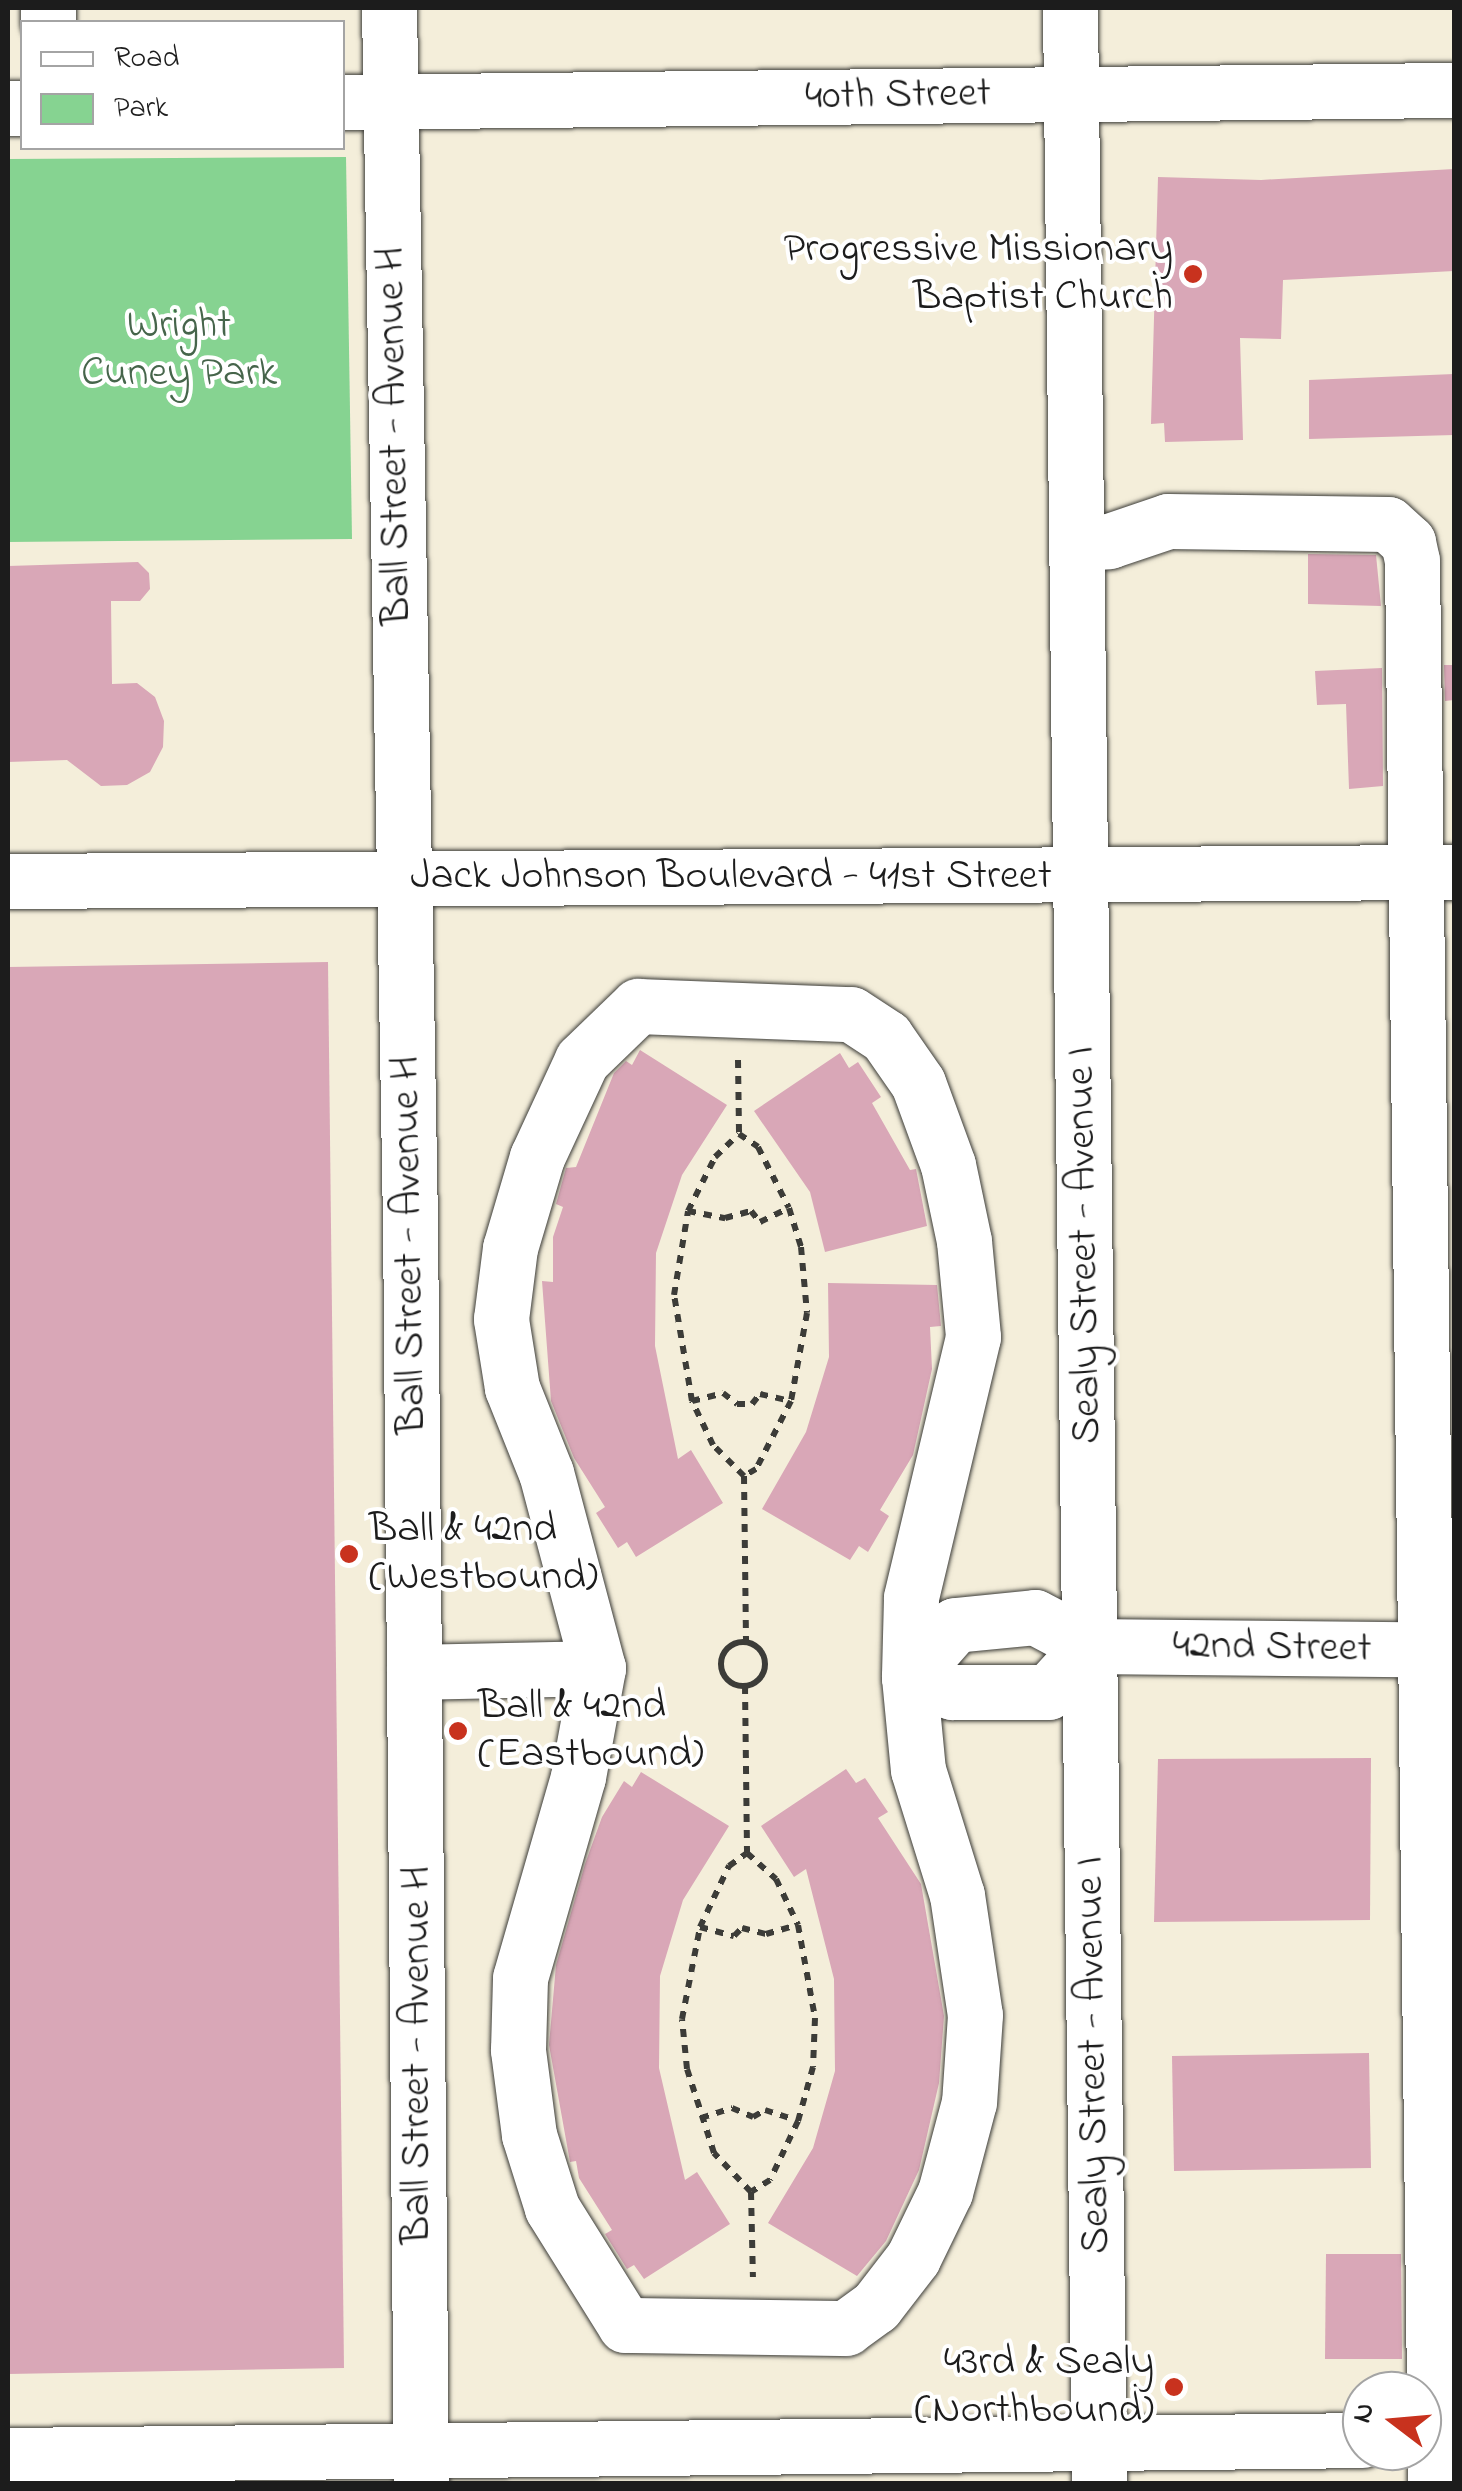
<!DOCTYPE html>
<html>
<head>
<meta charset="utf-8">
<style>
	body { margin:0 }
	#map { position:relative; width:1462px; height:2491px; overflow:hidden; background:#f4eeda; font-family:"Indie Flower",sans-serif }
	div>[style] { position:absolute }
	.green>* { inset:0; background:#86d391 }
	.building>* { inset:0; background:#d9a7b7 }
	.path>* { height:6px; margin-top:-3px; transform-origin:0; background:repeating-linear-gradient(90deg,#3c3c38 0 8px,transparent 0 16px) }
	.path>.ring { margin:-3px; padding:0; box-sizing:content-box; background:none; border:6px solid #3c3c38; border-radius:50% }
	.roads { filter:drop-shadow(0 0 2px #3c3c38) drop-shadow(0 0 2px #3c3c38) }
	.minor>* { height:55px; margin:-27.5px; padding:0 27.5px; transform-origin:27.5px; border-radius:27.5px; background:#fff }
	.dots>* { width:28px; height:28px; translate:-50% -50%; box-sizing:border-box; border:5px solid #fff; border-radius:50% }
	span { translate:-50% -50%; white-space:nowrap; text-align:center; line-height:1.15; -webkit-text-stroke:8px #fff; paint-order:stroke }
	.street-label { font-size:42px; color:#1c1c1c }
	.poi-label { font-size:42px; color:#1c1c1c }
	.right { translate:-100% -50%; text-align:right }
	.left { translate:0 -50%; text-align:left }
	.park-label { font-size:42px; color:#46654b }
	.frame { position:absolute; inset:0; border:10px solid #1c1c1c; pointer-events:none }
	.legend { position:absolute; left:20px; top:20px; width:325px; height:130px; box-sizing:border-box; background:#fff; border:2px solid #a4a4a4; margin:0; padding:12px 18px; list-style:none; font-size:30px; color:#1c1c1c }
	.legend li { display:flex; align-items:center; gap:20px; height:50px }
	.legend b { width:50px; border:2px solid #a4a4a4 }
	.north { position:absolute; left:1342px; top:2371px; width:100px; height:100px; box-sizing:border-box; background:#fff; border:2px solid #a4a4a4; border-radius:50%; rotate:286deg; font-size:28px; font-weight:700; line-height:40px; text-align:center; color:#1c1c1c }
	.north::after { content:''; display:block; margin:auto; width:35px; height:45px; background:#c8321e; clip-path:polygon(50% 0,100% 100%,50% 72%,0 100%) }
</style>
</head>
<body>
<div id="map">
	<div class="green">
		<div style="clip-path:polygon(346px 157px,352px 539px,8px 542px,8px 159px)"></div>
	</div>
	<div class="building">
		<div style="clip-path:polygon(1454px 169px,1454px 271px,1283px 280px,1281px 339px,1240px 338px,1243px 440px,1165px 442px,1164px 423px,1151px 424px,1158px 177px,1261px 180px)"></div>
		<div style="clip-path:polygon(1454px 374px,1454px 435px,1309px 439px,1309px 380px)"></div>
		<div style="clip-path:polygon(1308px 554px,1376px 555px,1381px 606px,1308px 604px)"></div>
		<div style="clip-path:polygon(138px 562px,149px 573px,150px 589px,140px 601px,111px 601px,112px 684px,137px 683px,155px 697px,164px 721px,163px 747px,150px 772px,127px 785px,101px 786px,67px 760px,8px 762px,8px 566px)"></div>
		<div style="clip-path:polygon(1444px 665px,1454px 665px,1454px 700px,1445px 701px)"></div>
		<div style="clip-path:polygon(1382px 668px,1383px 786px,1349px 789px,1346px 704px,1317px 705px,1315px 671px)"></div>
		<div style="clip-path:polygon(328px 962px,344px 2368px,8px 2374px,8px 967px)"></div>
		<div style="clip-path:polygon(640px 1050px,727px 1105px,682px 1175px,656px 1253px,655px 1346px,678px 1459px,691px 1450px,723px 1503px,636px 1557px,627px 1542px,618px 1548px,596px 1513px,605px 1507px,574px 1458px,551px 1401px,542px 1281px,553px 1282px,553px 1237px,563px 1207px,556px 1204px,566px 1168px,576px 1167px,614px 1073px,626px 1061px,632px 1065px)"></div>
		<div style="clip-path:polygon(840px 1053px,849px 1068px,858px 1062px,881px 1097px,872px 1103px,910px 1170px,916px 1169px,927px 1226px,825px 1252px,810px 1192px,754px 1111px)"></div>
		<div style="clip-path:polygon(828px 1283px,937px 1285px,941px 1326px,930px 1327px,932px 1369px,913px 1455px,880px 1510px,889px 1516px,868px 1552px,859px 1546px,850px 1560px,762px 1509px,806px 1432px,829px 1357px)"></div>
		<div style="clip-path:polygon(1371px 1758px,1370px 1920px,1154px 1922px,1158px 1759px)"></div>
		<div style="clip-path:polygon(846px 1769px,856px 1783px,865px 1778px,888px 1812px,878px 1818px,921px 1884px,944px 2016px,939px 2083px,919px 2170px,886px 2241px,857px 2276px,768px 2223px,813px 2148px,835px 2071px,834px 1979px,806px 1869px,794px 1877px,761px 1826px)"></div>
		<div style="clip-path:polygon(641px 1772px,729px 1826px,683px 1900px,660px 1976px,659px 2068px,685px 2180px,697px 2172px,730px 2224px,644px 2279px,634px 2265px,627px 2269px,605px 2234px,612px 2230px,579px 2178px,576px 2161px,570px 2162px,549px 2045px,556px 1965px,585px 1864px,602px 1817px,624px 1781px,632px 1787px)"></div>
		<div style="clip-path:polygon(1369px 2053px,1371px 2168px,1174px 2171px,1172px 2056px)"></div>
		<div style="clip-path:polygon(1326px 2254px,1401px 2254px,1402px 2359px,1325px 2359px)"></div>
	</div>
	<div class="path">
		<div style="left:738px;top:1060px;width:74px;rotate:89.2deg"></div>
		<div style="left:739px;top:1134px;width:23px;rotate:34deg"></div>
		<div style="left:758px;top:1147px;width:68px;rotate:63.1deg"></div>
		<div style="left:789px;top:1208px;width:41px;rotate:72.9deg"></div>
		<div style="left:801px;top:1247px;width:66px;rotate:84.8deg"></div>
		<div style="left:807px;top:1313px;width:89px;rotate:100.3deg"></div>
		<div style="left:791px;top:1401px;width:76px;rotate:117.2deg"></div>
		<div style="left:756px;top:1469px;width:14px;rotate:150deg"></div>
		<div style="left:744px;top:1476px;width:44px;rotate:-135deg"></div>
		<div style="left:713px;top:1445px;width:49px;rotate:-115.5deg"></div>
		<div style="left:692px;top:1401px;width:108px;rotate:-99.6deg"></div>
		<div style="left:674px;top:1295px;width:85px;rotate:-80.5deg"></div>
		<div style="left:688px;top:1211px;width:60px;rotate:-63.4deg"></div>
		<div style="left:715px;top:1157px;width:33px;rotate:-44deg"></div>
		<div style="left:688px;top:1211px;width:38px;rotate:11deg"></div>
		<div style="left:725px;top:1218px;width:27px;rotate:-15deg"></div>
		<div style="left:751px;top:1211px;width:14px;rotate:51deg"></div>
		<div style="left:760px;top:1222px;width:32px;rotate:-26deg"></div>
		<div style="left:692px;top:1401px;width:32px;rotate:-14deg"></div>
		<div style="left:723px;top:1393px;width:18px;rotate:38deg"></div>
		<div style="left:737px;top:1404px;width:15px"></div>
		<div style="left:752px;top:1404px;width:13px;rotate:-51deg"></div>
		<div style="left:760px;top:1394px;width:32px;rotate:13deg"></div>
		<div style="left:744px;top:1476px;width:166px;rotate:89.3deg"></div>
		<div class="ring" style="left:721px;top:1642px;width:38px;height:38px"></div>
		<div style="left:745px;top:1686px;width:167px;rotate:89.3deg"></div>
		<div style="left:747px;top:1853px;width:39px;rotate:42deg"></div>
		<div style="left:776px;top:1879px;width:51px;rotate:64.4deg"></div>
		<div style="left:798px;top:1925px;width:95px;rotate:79.6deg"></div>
		<div style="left:815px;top:2018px;width:49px;rotate:92.3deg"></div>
		<div style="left:813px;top:2067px;width:56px;rotate:105.5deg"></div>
		<div style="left:798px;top:2121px;width:65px;rotate:115.4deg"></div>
		<div style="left:770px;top:2180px;width:22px;rotate:148deg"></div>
		<div style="left:751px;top:2192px;width:54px;rotate:-133.5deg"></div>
		<div style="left:714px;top:2153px;width:88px;rotate:-107.8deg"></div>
		<div style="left:687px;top:2069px;width:50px;rotate:-95.7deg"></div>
		<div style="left:682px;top:2019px;width:94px;rotate:-78.9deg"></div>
		<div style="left:700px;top:1927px;width:68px;rotate:-64.6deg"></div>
		<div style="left:729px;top:1866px;width:22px;rotate:-36deg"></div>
		<div style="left:700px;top:1927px;width:35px;rotate:15deg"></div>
		<div style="left:734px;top:1936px;width:11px;rotate:-45deg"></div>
		<div style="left:742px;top:1928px;width:25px;rotate:14deg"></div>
		<div style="left:766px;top:1934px;width:33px;rotate:-16deg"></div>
		<div style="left:701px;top:2118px;width:33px;rotate:-18deg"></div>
		<div style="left:732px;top:2108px;width:23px;rotate:23deg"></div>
		<div style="left:753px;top:2117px;width:14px;rotate:-30deg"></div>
		<div style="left:765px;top:2110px;width:35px;rotate:18deg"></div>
		<div style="left:751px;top:2192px;width:85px;rotate:88.7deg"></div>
	</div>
	<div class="roads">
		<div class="minor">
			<div style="left:48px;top:8px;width:14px;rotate:90deg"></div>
			<div style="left:389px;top:8px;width:1212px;rotate:89.01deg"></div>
			<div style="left:410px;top:1220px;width:1264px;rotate:89.5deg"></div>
			<div style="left:1070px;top:8px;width:2476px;rotate:89.33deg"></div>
			<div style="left:342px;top:102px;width:1112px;rotate:-0.62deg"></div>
			<div style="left:8px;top:108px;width:14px"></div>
			<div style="left:1076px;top:543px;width:33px;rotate:-3deg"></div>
			<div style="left:1109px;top:541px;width:62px;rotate:-18.7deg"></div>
			<div style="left:1168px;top:521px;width:220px;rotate:0.8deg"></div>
			<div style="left:1388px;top:524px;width:27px;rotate:42deg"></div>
			<div style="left:1408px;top:542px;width:19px;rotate:78deg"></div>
			<div style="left:1412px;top:561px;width:1923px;rotate:89.31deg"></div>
			<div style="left:8px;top:881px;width:1446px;rotate:-0.36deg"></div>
			<div style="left:638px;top:1006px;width:213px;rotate:2.2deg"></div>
			<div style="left:851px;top:1014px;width:42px;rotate:33.3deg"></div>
			<div style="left:886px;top:1037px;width:56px;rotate:55.2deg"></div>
			<div style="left:918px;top:1083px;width:87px;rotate:69.9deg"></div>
			<div style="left:948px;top:1165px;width:78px;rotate:78.1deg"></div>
			<div style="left:964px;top:1241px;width:96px;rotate:84.6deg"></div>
			<div style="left:973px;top:1337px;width:268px;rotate:103.4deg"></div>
			<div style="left:911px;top:1598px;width:79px;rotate:91.5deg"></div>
			<div style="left:909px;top:1677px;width:93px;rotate:84.5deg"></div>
			<div style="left:918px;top:1770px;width:131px;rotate:72.7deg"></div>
			<div style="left:957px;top:1895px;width:121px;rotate:81.5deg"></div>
			<div style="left:975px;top:2015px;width:87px;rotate:93.9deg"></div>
			<div style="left:969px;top:2102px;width:93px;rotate:104.9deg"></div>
			<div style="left:945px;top:2192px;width:73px;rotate:115.9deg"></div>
			<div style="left:913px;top:2258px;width:61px;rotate:127.6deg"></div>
			<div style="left:876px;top:2306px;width:37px;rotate:144deg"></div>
			<div style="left:846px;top:2328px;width:221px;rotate:-179.2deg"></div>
			<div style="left:625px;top:2325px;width:138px;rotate:-122deg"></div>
			<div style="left:552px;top:2208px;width:77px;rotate:-107.5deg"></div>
			<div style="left:529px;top:2135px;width:86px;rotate:-97.4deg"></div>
			<div style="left:518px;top:2050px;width:72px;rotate:-88.4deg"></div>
			<div style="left:520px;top:1978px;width:209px;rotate:-73.9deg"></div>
			<div style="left:578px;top:1777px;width:111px;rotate:-79.6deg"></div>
			<div style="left:598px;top:1668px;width:202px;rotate:-104.9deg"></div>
			<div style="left:546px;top:1473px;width:92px;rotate:-111.8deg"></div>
			<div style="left:512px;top:1388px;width:70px;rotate:-99.1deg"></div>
			<div style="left:501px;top:1319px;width:72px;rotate:-82.8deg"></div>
			<div style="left:510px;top:1248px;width:95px;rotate:-73.5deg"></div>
			<div style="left:537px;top:1157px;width:107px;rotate:-65.1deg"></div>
			<div style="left:582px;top:1060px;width:78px;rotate:-44deg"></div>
			<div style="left:414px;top:1672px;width:184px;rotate:-1.2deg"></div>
			<div style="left:909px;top:1677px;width:69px;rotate:-48.5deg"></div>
			<div style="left:955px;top:1625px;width:80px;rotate:-5.7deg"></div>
			<div style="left:1035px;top:1617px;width:62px;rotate:27.8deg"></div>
			<div style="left:1090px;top:1646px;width:364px;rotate:0.6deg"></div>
			<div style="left:909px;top:1677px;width:46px;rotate:19.2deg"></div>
			<div style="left:952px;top:1692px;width:96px"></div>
			<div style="left:1048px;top:1692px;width:62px;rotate:-47.6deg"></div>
			<div style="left:8px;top:2455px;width:1354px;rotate:-0.63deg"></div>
		</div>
	</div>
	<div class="dots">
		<div style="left:1193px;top:274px;background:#c8321e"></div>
		<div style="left:349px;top:1554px;background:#c8321e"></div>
		<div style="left:458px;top:1731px;background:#c8321e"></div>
		<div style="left:1174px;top:2387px;background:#c8321e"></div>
	</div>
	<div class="street-label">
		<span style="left:898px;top:96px;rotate:-1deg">40th Street</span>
		<span style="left:395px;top:436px;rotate:-91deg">Ball Street - Avenue H</span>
		<span style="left:731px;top:877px">Jack Johnson Boulevard - 41st Street</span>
		<span style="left:410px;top:1245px;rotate:-91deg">Ball Street - Avenue H</span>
		<span style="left:1085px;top:1245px;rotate:-91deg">Sealy Street - Avenue I</span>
		<span style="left:1272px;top:1648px;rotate:1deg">42nd Street</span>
		<span style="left:418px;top:2055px;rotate:-90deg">Ball Street - Avenue H</span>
		<span style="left:1094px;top:2055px;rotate:-91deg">Sealy Street - Avenue I</span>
	</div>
	<div class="poi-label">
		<span class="right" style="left:1173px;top:274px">Progressive Missionary<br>Baptist Church</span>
		<span class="left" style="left:369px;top:1554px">Ball &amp; 42nd<br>(Westbound)</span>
		<span class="left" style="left:478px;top:1731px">Ball &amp; 42nd<br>(Eastbound)</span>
		<span class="right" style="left:1154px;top:2387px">43rd &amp; Sealy<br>(Northbound)</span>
	</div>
	<div class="park-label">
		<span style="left:179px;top:350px">Wright<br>Cuney Park</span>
	</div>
	<div class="frame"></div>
	<ul class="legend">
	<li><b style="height:12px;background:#fff"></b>Road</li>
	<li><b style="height:28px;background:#86d391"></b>Park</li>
	</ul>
	<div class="north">N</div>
</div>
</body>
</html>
